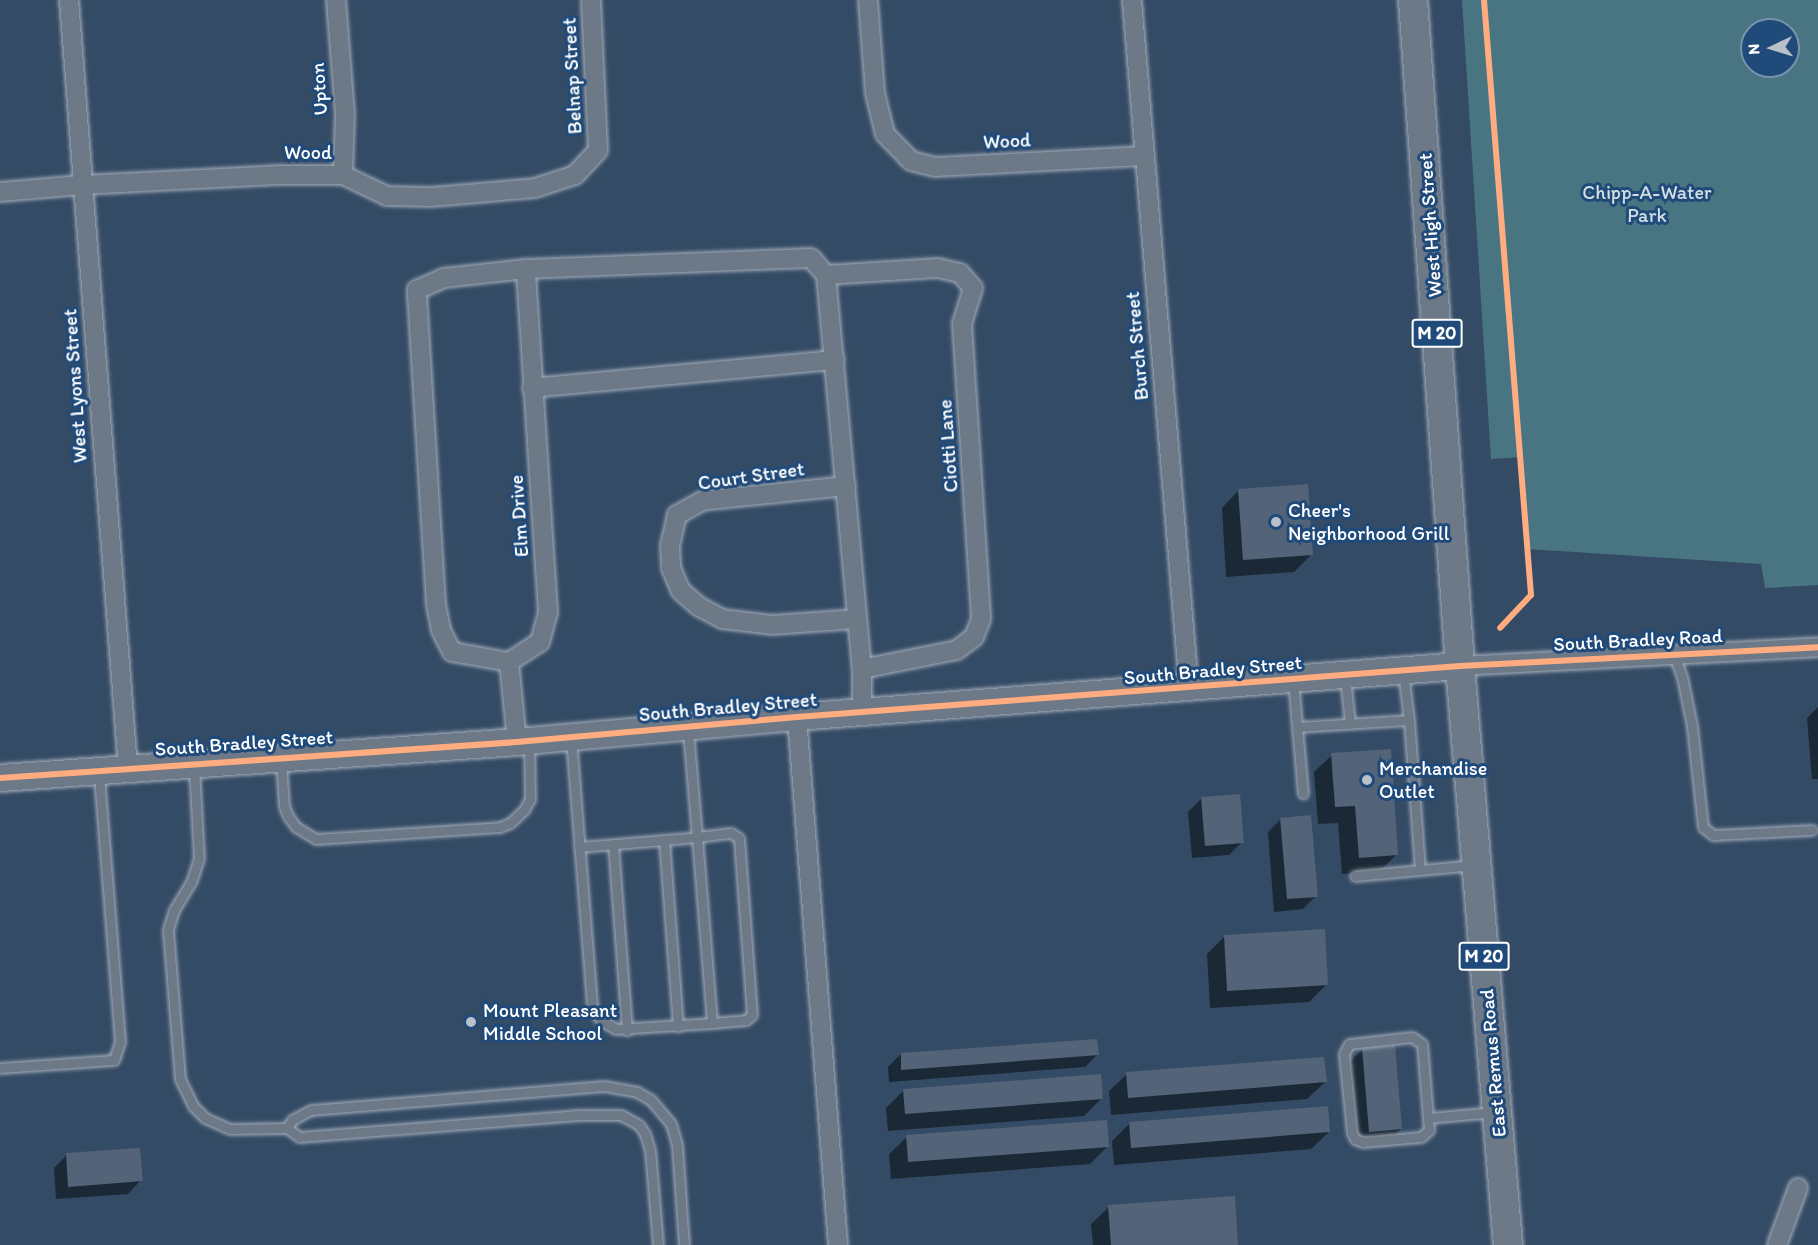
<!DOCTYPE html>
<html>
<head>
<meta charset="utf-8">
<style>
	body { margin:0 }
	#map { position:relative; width:1818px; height:1245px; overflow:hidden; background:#344b65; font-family:Itim,sans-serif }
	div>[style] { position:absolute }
	.green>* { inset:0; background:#497582 }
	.shadow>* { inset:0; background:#0007 }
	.building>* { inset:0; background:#536378 }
	.roads { filter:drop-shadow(0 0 2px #a4aeba) drop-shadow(0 0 2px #a4aeba) }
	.lane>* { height:9px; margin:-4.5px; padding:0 4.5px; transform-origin:4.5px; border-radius:4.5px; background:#6d7986 }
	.street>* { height:18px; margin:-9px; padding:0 9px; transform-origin:9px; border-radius:9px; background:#6d7986 }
	.secondary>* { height:26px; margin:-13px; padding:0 13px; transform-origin:13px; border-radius:13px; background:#6d7986 }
	.primary>* { height:28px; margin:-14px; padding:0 14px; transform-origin:14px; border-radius:14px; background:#6d7986 }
	.cycleway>* { height:6px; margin:-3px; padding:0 3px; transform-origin:3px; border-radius:3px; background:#ffac80 }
	.dots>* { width:16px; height:16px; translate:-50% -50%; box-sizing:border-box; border:3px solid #1f4a7a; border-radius:50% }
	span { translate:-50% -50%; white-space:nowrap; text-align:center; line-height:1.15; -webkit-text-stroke:6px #1f4a7a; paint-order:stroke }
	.shield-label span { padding:2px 4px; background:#1f4a7a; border:2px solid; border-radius:4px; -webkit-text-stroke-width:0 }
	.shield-label { font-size:18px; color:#fff; font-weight:700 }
	.street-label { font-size:20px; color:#fff }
	.park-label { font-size:20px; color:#d2dee1 }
	.poi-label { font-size:20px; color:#fff }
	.left { translate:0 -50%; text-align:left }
	.north { position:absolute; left:1740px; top:18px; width:60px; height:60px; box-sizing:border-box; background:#1f4a7a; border:2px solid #7992af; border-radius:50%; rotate:266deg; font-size:16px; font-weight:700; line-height:24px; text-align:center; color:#fff }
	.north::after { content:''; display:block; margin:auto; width:21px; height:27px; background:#b8c0c9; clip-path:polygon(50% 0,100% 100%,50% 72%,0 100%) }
</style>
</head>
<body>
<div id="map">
	<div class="green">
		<div style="clip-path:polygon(evenodd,1462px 0,1818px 0,1818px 585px,1765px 588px,1761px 564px,1528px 549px,1522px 457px,1491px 459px,1462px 0,1752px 30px,1788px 30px,1788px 66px,1752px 66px,1752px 30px)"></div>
	</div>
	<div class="shadow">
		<div style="clip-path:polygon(1239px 490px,1311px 555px,1294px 572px,1226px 577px,1222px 508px)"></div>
		<div style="clip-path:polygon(1818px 707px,1818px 779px,1812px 779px,1807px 718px)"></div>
		<div style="clip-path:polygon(1332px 755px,1397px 854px,1379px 872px,1342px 874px,1338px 823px,1318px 824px,1314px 772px)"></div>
		<div style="clip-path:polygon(1201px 799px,1242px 842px,1229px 855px,1192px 858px,1188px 812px)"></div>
		<div style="clip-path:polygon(1281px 819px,1316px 896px,1303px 909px,1274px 912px,1268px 832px)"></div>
		<div style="clip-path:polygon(1224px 937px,1327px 984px,1309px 1002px,1210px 1008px,1207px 954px)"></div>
		<div style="clip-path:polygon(1363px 1049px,1401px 1129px,1388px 1142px,1357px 1144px,1350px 1062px)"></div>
		<div style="clip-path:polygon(901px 1054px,1098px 1054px,1085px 1067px,889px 1082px,888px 1067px)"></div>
		<div style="clip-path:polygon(1127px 1074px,1325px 1082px,1307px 1099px,1111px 1115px,1109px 1091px)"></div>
		<div style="clip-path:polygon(903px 1091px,1102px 1098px,1084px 1116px,888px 1131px,886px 1108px)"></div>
		<div style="clip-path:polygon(1130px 1123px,1329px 1132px,1311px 1149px,1114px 1165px,1112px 1141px)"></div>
		<div style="clip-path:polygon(907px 1137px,1108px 1146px,1090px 1164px,891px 1179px,889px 1154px)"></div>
		<div style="clip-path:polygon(67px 1155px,141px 1180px,128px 1194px,56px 1199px,54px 1168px)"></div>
		<div style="clip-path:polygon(1109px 1207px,1237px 1245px,1093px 1245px,1091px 1224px)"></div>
	</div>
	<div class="building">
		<div style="clip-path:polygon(1308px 484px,1313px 555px,1243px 560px,1238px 489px)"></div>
		<div style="clip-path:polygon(1391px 749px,1398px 855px,1359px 858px,1355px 806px,1335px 807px,1331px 753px)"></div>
		<div style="clip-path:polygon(1240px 794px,1244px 843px,1205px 846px,1201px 797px)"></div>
		<div style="clip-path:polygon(1311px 815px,1318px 897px,1287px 899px,1280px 818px)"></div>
		<div style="clip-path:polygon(1325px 929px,1328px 985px,1227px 991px,1224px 935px)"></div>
		<div style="clip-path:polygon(1097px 1039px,1099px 1055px,901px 1070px,901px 1053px)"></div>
		<div style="clip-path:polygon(1395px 1045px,1402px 1129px,1369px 1132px,1362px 1048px)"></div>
		<div style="clip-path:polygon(1324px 1057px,1327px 1082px,1128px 1098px,1126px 1072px)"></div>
		<div style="clip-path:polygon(1101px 1074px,1103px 1099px,905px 1114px,903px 1089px)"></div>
		<div style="clip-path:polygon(1328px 1106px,1330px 1132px,1131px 1148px,1129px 1122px)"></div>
		<div style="clip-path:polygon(1107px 1120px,1109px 1147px,908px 1162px,906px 1135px)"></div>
		<div style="clip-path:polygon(140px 1148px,143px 1181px,68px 1187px,66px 1153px)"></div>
		<div style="clip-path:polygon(1235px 1196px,1238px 1245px,1111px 1245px,1108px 1205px)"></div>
	</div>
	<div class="roads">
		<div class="lane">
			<div style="left:1674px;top:655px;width:23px;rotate:70deg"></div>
			<div style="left:1682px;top:677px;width:50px;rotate:78.5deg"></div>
			<div style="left:1692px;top:726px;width:102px;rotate:83.8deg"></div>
			<div style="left:1703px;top:827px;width:13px;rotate:39deg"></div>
			<div style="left:1713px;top:835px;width:99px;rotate:-2.9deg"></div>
			<div style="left:1403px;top:672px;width:48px;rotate:82.9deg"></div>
			<div style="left:1345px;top:676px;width:48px;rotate:84.1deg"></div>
			<div style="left:1293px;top:680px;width:114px;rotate:85deg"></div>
			<div style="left:1297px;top:727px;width:112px;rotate:-3.6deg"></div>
			<div style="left:1409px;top:720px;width:150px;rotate:85.8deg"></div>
			<div style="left:571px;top:738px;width:268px;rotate:85.5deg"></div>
			<div style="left:592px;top:1005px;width:10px;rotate:66deg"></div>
			<div style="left:596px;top:1014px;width:9px;rotate:49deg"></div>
			<div style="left:602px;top:1021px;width:16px;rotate:30deg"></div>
			<div style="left:616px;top:1029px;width:96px;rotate:-3.6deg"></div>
			<div style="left:281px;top:760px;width:46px;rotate:86.3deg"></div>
			<div style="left:284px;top:806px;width:11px;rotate:68deg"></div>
			<div style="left:288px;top:816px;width:14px;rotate:54deg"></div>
			<div style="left:296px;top:827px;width:23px;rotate:31deg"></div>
			<div style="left:316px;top:839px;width:184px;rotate:-3.7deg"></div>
			<div style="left:500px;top:827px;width:11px;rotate:-22deg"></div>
			<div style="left:510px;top:823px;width:19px;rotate:-43deg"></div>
			<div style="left:524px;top:810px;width:13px;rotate:-61deg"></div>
			<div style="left:530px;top:799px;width:58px;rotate:-91deg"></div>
			<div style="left:194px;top:767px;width:91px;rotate:86.9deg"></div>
			<div style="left:199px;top:858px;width:25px;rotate:108deg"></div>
			<div style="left:191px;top:882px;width:33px;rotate:121deg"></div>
			<div style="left:174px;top:910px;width:21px;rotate:107deg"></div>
			<div style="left:168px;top:930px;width:149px;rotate:85.4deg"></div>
			<div style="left:180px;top:1079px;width:30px;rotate:64deg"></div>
			<div style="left:193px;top:1106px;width:17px;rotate:45deg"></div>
			<div style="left:205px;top:1118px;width:27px;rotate:24deg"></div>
			<div style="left:230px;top:1129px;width:57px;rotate:-1deg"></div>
			<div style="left:287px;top:1128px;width:15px;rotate:37deg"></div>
			<div style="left:299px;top:1137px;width:278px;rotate:-4.5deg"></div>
			<div style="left:576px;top:1115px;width:45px"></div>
			<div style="left:621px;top:1115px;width:21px;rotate:29deg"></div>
			<div style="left:639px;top:1125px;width:11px;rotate:56deg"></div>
			<div style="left:645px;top:1134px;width:17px;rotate:73deg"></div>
			<div style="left:650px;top:1150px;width:95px;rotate:85.2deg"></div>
			<div style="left:664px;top:840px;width:187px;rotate:85.7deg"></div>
			<div style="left:613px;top:844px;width:187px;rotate:85.7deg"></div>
			<div style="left:579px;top:847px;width:85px;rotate:-4.7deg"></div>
			<div style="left:664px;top:840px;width:33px;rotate:-5deg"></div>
			<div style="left:697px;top:837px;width:34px;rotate:-7deg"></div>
			<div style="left:731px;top:833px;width:9px;rotate:32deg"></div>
			<div style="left:739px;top:838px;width:177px;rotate:85.8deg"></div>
			<div style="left:752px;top:1015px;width:8px;rotate:140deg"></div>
			<div style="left:746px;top:1020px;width:34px;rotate:175deg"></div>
			<div style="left:712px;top:1023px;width:187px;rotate:-94.6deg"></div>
			<div style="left:697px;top:837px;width:83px;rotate:-94.8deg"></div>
			<div style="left:690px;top:754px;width:25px;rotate:-95deg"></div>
			<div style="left:1355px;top:876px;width:120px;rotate:-5.3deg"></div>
			<div style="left:0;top:1068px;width:114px;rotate:-4deg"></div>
			<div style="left:114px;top:1060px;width:19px;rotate:-72deg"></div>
			<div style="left:120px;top:1042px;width:270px;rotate:-94.5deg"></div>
			<div style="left:1428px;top:1118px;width:74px;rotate:-94.6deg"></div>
			<div style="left:1422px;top:1044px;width:12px;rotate:-145deg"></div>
			<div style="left:1412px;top:1037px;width:63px;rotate:173.7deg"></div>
			<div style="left:1349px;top:1044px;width:11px;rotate:117deg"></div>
			<div style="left:1344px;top:1054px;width:79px;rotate:84.2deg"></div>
			<div style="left:1352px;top:1133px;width:7px;rotate:63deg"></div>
			<div style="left:1355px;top:1139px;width:9px;rotate:21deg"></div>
			<div style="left:1363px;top:1142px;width:58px;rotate:-4.9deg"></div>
			<div style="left:1421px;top:1137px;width:11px;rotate:-41deg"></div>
			<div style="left:1429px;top:1130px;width:12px;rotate:-95deg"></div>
			<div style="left:1428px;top:1118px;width:66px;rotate:-5.2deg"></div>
			<div style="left:287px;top:1128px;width:9px;rotate:-58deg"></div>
			<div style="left:292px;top:1120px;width:21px;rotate:-28deg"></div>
			<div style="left:311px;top:1110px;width:294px;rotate:-4.7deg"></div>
			<div style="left:604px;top:1086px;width:34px;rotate:10deg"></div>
			<div style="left:637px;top:1092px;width:16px;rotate:30deg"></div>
			<div style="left:651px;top:1100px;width:31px;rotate:50deg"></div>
			<div style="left:671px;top:1124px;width:22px;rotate:74deg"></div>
			<div style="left:677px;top:1145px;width:100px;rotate:86deg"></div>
		</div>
		<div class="street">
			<div style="left:69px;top:0;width:771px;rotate:85.61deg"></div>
			<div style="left:336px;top:0;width:114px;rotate:85.5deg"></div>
			<div style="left:345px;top:114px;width:61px;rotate:91.9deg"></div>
			<div style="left:868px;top:0;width:93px;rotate:85.7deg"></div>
			<div style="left:875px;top:93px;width:42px;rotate:76.3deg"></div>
			<div style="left:885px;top:134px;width:37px;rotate:46deg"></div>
			<div style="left:911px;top:161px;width:25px;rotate:14deg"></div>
			<div style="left:935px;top:167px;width:209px;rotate:-3deg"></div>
			<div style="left:1132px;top:0;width:691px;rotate:85.27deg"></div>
			<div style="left:0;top:192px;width:82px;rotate:-4.9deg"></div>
			<div style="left:82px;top:185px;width:195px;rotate:-2.9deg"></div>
			<div style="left:277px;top:175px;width:66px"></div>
			<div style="left:343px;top:175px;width:49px;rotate:25.5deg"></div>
			<div style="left:387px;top:196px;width:44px;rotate:1.3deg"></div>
			<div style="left:431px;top:197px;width:104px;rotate:-4.9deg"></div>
			<div style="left:535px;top:188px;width:42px;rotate:-18deg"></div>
			<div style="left:575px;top:175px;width:34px;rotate:-47deg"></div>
			<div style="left:598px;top:150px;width:150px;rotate:-92.7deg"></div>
			<div style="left:826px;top:275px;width:112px;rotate:-3.6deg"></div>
			<div style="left:938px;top:268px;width:23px;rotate:13deg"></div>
			<div style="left:960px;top:273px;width:20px;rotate:49deg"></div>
			<div style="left:973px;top:288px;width:37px;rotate:107deg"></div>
			<div style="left:962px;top:323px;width:297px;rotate:86.3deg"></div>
			<div style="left:981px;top:619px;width:19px;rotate:111deg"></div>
			<div style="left:974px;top:637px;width:21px;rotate:143deg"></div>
			<div style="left:957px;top:650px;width:97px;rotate:168.7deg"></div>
			<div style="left:532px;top:388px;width:304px;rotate:-5.3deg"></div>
			<div style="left:846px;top:486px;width:145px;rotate:174.1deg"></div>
			<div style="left:702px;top:501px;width:29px;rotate:151deg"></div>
			<div style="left:677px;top:515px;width:32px;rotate:103deg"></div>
			<div style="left:670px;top:546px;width:22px;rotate:87deg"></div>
			<div style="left:671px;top:568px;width:25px;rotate:67deg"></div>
			<div style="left:681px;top:591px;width:23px;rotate:41deg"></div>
			<div style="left:698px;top:606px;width:27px;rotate:28deg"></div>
			<div style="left:722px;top:619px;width:50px;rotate:6.8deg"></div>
			<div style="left:772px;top:625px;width:85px;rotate:-4deg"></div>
			<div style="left:509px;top:662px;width:58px;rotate:-170deg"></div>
			<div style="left:452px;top:652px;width:25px;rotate:-117deg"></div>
			<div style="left:441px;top:630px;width:25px;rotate:-101deg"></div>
			<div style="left:436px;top:605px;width:316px;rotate:-93.5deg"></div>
			<div style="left:417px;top:290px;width:30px;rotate:-24deg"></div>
			<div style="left:444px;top:278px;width:82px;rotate:-6.3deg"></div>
			<div style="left:526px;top:269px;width:285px;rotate:-2.2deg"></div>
			<div style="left:811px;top:258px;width:23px;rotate:49deg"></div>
			<div style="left:826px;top:275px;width:396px;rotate:84.8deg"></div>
			<div style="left:862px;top:669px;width:44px;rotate:90deg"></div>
			<div style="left:1460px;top:666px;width:359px;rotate:-3deg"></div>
			<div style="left:797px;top:717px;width:530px;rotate:85.56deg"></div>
			<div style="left:517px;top:742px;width:80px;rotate:-95.7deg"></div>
			<div style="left:509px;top:662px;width:37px;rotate:-33deg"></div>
			<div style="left:540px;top:642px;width:30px;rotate:-75deg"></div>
			<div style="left:548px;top:613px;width:345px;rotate:-93.7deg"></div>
			<div style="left:1777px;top:1245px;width:61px;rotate:-69.8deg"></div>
		</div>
		<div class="secondary">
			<div style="left:0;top:778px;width:518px;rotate:-3.98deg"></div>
			<div style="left:517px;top:742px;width:281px;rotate:-5.1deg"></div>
			<div style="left:797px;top:717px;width:665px;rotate:-4.4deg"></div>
		</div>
		<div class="primary">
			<div style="left:1413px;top:0;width:668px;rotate:85.96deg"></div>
			<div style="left:1460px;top:666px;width:581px;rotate:85.26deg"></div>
		</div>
	</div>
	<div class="cycleway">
		<div style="left:1484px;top:0;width:597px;rotate:85.48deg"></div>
		<div style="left:1531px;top:595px;width:45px;rotate:133.2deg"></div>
		<div style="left:0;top:778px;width:518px;rotate:-3.98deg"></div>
		<div style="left:517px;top:742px;width:281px;rotate:-5.1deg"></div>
		<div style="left:797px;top:717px;width:665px;rotate:-4.4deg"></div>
		<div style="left:1460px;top:666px;width:359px;rotate:-3deg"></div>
	</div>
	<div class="dots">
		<div style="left:1276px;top:522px;background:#b8c0c9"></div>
		<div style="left:1367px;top:780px;background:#b8c0c9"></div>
		<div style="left:471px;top:1022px;background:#b8c0c9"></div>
	</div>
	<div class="shield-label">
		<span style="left:1437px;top:333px">M 20</span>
		<span style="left:1484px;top:956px">M 20</span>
	</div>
	<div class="street-label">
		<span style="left:572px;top:76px;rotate:-93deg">Belnap Street</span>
		<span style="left:319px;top:89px;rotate:-94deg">Upton</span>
		<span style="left:1007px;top:141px;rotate:-3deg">Wood</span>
		<span style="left:308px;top:152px">Wood</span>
		<span style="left:1430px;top:225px;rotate:-94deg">West High Street</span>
		<span style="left:1137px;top:346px;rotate:-95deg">Burch Street</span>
		<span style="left:75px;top:386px;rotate:-94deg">West Lyons Street</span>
		<span style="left:948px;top:446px;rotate:-94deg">Ciotti Lane</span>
		<span style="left:751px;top:476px;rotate:-8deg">Court Street</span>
		<span style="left:519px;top:516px;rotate:-94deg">Elm Drive</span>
		<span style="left:1638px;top:640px;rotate:-3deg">South Bradley Road</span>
		<span style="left:1213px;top:670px;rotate:-5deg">South Bradley Street</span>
		<span style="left:728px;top:707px;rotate:-5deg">South Bradley Street</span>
		<span style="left:244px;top:743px;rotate:-4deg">South Bradley Street</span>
		<span style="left:1493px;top:1063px;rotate:-95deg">East Remus Road</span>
	</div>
	<div class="park-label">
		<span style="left:1647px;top:204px">Chipp-A-Water<br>Park</span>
	</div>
	<div class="poi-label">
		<span class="left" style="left:1288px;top:522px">Cheer's<br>Neighborhood Grill</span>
		<span class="left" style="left:1379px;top:780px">Merchandise<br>Outlet</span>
		<span class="left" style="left:483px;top:1022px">Mount Pleasant<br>Middle School</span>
	</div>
	<div class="north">N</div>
</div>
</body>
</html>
